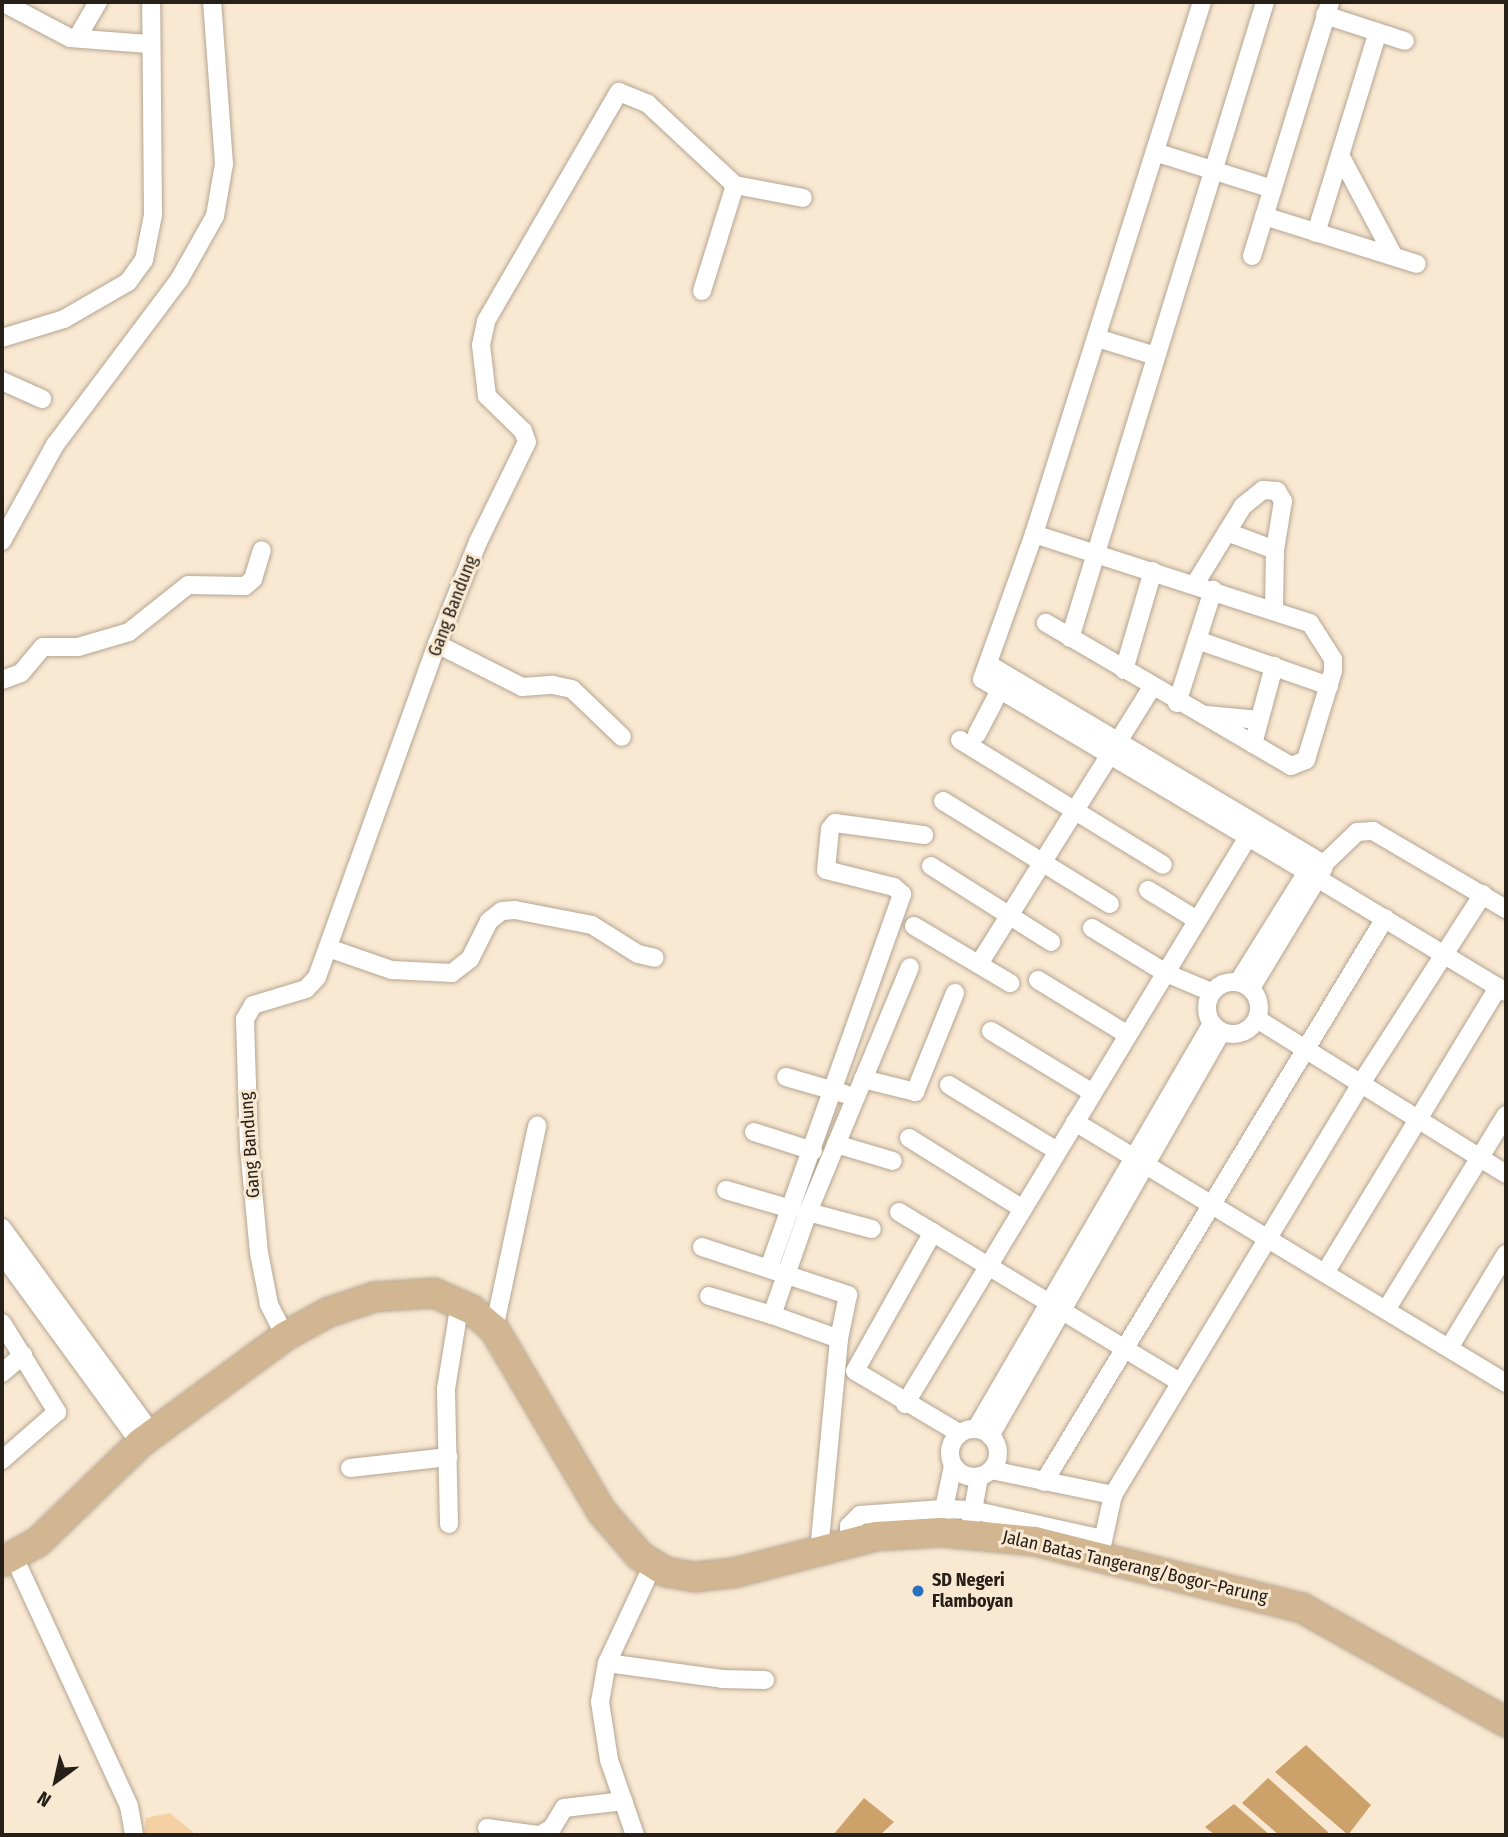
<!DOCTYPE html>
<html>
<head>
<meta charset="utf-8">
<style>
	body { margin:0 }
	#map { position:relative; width:1508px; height:1837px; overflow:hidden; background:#f9e8d2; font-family:"Fira Sans Condensed",sans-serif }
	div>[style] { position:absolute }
	.green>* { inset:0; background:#f4d0a2 }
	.water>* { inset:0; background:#cca26a }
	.roads { filter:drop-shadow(0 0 2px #b5a591) drop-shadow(0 0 2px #b5a591) }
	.street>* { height:18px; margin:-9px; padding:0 9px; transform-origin:9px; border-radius:9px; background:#fff }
	.street>.ring { margin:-9px; padding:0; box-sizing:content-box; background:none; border:18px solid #fff; border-radius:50% }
	.primary>* { height:28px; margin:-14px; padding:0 14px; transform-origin:14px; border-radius:14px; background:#d1b691 }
	.dots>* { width:19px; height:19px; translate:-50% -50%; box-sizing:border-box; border:4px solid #f9e8d2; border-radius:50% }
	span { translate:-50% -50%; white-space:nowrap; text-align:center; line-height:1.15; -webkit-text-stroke:6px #f9e8d2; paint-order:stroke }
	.street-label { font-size:18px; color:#262018 }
	.poi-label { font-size:18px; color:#262018; font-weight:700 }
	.left { translate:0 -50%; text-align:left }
	.frame { position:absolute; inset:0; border:4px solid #262018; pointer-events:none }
	.north { position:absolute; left:21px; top:1746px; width:70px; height:70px; -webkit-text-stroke:5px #f9e8d2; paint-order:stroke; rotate:213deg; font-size:19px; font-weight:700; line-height:28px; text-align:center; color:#262018 }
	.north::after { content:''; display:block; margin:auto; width:24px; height:32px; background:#262018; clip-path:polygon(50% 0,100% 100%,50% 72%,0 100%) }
</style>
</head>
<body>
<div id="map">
	<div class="green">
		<div style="clip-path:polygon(170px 1813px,196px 1835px,144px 1835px,146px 1818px)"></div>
	</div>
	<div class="water">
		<div style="clip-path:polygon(1306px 1745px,1371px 1805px,1348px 1835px,1275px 1772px)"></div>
		<div style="clip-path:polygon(1268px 1778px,1328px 1832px,1327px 1835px,1279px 1835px,1242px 1803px)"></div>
		<div style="clip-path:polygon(864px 1798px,894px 1822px,880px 1835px,833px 1835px)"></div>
		<div style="clip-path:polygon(1234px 1804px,1270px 1835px,1215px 1835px,1205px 1827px)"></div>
	</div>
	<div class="roads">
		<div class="street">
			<div style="left:2px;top:2px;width:77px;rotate:27.9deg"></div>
			<div style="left:70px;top:38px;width:78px;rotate:4.4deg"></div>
			<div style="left:1202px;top:2px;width:558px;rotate:107.53deg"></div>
			<div style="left:1034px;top:534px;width:154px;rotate:109.7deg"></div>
			<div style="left:982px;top:679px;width:378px;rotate:30.7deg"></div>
			<div style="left:1307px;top:872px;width:128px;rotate:122deg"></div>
			<div style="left:1325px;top:15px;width:84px;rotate:18deg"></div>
			<div style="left:77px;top:38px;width:42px;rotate:-59.7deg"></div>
			<div style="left:1155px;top:152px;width:123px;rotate:17.5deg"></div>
			<div style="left:1342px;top:159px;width:106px;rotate:62deg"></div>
			<div style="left:1264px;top:216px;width:160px;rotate:17.4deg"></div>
			<div style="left:1316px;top:233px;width:210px;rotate:-72.9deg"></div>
			<div style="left:1252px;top:256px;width:266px;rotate:-72.9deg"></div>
			<div style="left:702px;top:291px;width:111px;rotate:-72.7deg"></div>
			<div style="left:2px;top:338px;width:65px;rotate:-17deg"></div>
			<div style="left:64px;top:319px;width:74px;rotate:-30deg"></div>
			<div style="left:128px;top:282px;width:27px;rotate:-54deg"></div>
			<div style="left:144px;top:260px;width:46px;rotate:-78.7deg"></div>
			<div style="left:153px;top:215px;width:213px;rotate:-90.5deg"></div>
			<div style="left:1097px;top:338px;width:62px;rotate:17deg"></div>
			<div style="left:2px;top:381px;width:44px;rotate:24.2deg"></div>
			<div style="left:1227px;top:532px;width:51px;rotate:20.6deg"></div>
			<div style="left:1034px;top:534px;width:290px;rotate:17.9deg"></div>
			<div style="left:1310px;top:623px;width:43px;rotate:57.4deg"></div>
			<div style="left:1333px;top:659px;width:12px;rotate:90deg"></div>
			<div style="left:1333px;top:671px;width:93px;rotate:106.9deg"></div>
			<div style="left:1306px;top:760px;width:16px;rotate:158deg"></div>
			<div style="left:1291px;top:766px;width:284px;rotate:-149.7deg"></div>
			<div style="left:2px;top:541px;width:110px;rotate:-61.1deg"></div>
			<div style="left:55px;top:445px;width:206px;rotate:-53.1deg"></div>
			<div style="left:179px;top:280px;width:73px;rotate:-60.6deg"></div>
			<div style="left:215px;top:216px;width:53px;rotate:-80.2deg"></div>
			<div style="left:224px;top:164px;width:162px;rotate:-94.2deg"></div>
			<div style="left:1195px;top:584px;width:92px;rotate:-58.4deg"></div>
			<div style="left:1243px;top:506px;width:26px;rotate:-39deg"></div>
			<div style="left:1263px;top:490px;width:14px;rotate:4deg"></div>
			<div style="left:1277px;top:491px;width:12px;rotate:59deg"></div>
			<div style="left:1283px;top:501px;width:50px;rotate:99.3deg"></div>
			<div style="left:1275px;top:550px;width:59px;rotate:91deg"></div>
			<div style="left:1070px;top:638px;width:665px;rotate:-72.95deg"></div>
			<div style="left:1197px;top:640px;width:140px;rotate:19.2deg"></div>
			<div style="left:437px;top:644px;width:95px;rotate:26.8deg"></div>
			<div style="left:522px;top:687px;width:31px;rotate:-4deg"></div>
			<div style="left:553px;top:685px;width:19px;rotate:12deg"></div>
			<div style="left:572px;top:689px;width:69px;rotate:43.8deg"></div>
			<div style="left:988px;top:664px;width:392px;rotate:30.8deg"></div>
			<div style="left:1124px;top:670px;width:103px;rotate:-73.7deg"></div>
			<div style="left:2px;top:680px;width:20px;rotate:-20deg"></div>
			<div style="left:21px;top:673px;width:34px;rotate:-50deg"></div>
			<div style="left:43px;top:647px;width:35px"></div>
			<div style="left:78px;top:647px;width:53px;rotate:-16.4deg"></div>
			<div style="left:129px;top:632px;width:75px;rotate:-38.5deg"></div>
			<div style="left:188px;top:585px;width:57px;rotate:1deg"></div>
			<div style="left:245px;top:586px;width:11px;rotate:-41deg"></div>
			<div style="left:253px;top:579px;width:30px;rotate:-73deg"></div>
			<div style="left:1177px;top:703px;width:119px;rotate:-72.3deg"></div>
			<div style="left:1207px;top:715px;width:52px;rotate:5.5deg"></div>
			<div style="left:977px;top:734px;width:50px;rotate:-62.4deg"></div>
			<div style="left:960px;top:740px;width:238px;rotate:31.6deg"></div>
			<div style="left:1253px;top:744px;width:81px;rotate:-74.9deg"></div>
			<div style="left:943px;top:801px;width:196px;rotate:31.7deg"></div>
			<div style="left:1328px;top:860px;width:40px;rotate:-44deg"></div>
			<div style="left:1357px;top:832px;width:16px;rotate:-4deg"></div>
			<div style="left:1373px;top:831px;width:154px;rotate:30.4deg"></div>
			<div style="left:1313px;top:863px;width:11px;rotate:124deg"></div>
			<div style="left:1307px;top:872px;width:232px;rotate:31.1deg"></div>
			<div style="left:931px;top:866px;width:142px;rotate:32.3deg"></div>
			<div style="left:1148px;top:890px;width:57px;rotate:31.5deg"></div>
			<div style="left:914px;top:926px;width:112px;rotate:30.7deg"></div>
			<div style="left:1092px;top:928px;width:87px;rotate:31.3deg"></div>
			<div style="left:1166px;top:973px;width:49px;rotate:22.9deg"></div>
			<div style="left:328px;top:948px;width:68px;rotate:19deg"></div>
			<div style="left:392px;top:970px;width:60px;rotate:2.9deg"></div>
			<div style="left:452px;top:973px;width:23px;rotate:-38deg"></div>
			<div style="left:470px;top:959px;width:42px;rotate:-63.4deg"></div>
			<div style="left:489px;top:921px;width:16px;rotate:-38deg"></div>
			<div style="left:502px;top:911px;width:13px;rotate:-4deg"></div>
			<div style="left:515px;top:910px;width:78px;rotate:11deg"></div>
			<div style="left:592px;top:925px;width:54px;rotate:32.2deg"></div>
			<div style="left:638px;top:954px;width:17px;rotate:13deg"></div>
			<div style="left:979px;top:964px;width:327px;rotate:-58deg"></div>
			<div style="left:1038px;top:980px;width:105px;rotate:31.4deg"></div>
			<div class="ring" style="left:1207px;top:982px;width:34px;height:34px"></div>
			<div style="left:1251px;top:988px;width:139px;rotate:-58.8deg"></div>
			<div style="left:1257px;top:1019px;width:293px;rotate:31.9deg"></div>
			<div style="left:991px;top:1031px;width:119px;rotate:31.3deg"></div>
			<div style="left:786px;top:1077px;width:61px;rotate:16.1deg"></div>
			<div style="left:863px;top:1079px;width:54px;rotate:14deg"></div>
			<div style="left:915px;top:1092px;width:107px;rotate:-68deg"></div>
			<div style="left:949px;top:1085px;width:127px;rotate:31.4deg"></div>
			<div style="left:1075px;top:1122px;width:504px;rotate:31.2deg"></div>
			<div style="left:754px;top:1132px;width:62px;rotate:17.9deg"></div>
			<div style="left:909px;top:1138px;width:134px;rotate:31.9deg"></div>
			<div style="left:836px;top:1144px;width:59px;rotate:16.6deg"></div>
			<div style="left:726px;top:1190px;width:68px;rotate:16.3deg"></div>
			<div style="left:808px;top:1212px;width:66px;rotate:14.9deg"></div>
			<div style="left:899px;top:1212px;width:328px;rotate:31.2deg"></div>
			<div style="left:2px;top:1228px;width:256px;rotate:53.9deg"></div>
			<div style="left:933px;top:1232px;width:159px;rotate:119.3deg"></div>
			<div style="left:855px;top:1371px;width:121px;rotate:30.8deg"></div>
			<div style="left:702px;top:1247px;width:154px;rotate:18.2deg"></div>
			<div style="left:848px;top:1295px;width:45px;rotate:101.6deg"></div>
			<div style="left:2px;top:1254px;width:234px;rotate:53.9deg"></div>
			<div style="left:769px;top:1268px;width:397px;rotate:-70.4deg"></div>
			<div style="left:902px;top:894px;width:11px;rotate:-139deg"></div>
			<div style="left:894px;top:887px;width:70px;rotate:-166deg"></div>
			<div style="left:826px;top:870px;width:41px;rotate:-84.4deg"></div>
			<div style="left:830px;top:829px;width:8px;rotate:-50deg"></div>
			<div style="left:835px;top:823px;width:90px;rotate:7.7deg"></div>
			<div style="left:1325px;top:1273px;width:334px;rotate:-58.8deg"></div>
			<div style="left:709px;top:1296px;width:66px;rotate:16.8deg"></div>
			<div style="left:1386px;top:1310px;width:229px;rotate:-58.4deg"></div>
			<div style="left:2px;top:1323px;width:105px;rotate:58.3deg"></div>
			<div style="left:57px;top:1412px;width:73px;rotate:138.9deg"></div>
			<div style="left:494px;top:1329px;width:208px;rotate:-78deg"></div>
			<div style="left:285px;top:1336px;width:36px;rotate:-117deg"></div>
			<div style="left:269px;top:1304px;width:52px;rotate:-101.1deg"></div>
			<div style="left:259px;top:1253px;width:105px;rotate:-95.4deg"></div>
			<div style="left:249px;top:1148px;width:129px;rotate:-91.8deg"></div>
			<div style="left:245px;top:1019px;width:16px;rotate:-60deg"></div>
			<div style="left:253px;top:1005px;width:55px;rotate:-16.8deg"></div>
			<div style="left:306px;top:989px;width:16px;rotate:-47deg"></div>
			<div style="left:317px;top:977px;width:354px;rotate:-70.2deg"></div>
			<div style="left:437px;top:644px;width:110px;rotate:-68.1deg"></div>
			<div style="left:478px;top:542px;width:111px;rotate:-63.9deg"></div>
			<div style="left:527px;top:442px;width:12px;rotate:-110deg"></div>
			<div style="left:523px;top:431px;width:50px;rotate:-135.8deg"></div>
			<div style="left:487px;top:396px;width:51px;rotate:-96.7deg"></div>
			<div style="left:481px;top:345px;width:25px;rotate:-78deg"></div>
			<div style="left:486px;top:321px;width:265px;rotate:-59.9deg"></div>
			<div style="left:619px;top:92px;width:31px;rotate:22deg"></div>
			<div style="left:648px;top:104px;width:119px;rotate:43deg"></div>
			<div style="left:735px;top:185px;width:69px;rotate:10.8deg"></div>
			<div style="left:1449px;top:1348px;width:110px;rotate:-58.8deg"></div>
			<div style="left:2px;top:1373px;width:28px;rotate:-41deg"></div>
			<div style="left:905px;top:1404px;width:663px;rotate:-58.83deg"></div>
			<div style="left:976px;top:1429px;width:469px;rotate:-59.8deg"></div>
			<div class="ring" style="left:950px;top:1429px;width:30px;height:30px"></div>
			<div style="left:990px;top:1436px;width:465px;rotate:-60.2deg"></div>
			<div style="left:350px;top:1468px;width:99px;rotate:-6.4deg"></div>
			<div style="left:991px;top:1470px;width:125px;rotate:11.6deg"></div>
			<div style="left:1113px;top:1495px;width:492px;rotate:-58.9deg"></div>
			<div style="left:1367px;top:1074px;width:214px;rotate:-57.2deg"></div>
			<div style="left:1044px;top:1482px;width:659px;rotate:-58.84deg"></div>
			<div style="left:942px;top:1518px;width:53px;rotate:-78.1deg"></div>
			<div style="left:971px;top:1521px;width:45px;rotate:-79.7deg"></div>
			<div style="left:449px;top:1524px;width:135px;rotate:-91.3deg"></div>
			<div style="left:446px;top:1389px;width:87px;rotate:-80.8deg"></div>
			<div style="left:849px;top:1542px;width:16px;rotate:-90deg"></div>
			<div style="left:849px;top:1526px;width:16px;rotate:-45deg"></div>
			<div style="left:860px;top:1515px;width:82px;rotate:-4.2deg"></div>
			<div style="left:942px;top:1509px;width:30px;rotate:2deg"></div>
			<div style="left:972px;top:1510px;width:134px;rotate:12.5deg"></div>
			<div style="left:1101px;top:1550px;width:56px;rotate:-77.7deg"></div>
			<div style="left:819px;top:1551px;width:213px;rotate:-84.6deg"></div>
			<div style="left:839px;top:1339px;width:71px;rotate:-160.3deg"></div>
			<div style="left:772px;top:1315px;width:109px;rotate:-70.7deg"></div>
			<div style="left:808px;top:1212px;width:265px;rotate:-67.4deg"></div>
			<div style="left:14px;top:1557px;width:274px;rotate:65.2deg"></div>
			<div style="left:129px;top:1806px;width:29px;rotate:80deg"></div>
			<div style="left:607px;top:1663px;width:116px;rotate:7.9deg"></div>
			<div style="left:722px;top:1679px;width:43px;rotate:1.3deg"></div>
			<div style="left:487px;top:1828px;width:51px;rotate:7.8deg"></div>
			<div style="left:540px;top:1835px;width:14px;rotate:-30deg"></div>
			<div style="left:552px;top:1828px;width:23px;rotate:-59deg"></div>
			<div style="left:564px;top:1808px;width:60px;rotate:-6.7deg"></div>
			<div style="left:635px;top:1835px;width:79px;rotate:-109.1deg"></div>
			<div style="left:609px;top:1760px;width:59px;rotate:-98.8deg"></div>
			<div style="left:600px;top:1702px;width:40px;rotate:-80deg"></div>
			<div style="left:607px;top:1663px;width:108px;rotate:-64.9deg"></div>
		</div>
		<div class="primary">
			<div style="left:2px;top:1562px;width:41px;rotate:-29.1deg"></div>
			<div style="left:38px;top:1542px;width:142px;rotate:-44.1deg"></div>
			<div style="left:140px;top:1443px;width:180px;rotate:-36.4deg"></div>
			<div style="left:285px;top:1336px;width:50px;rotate:-28.6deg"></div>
			<div style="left:329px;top:1312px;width:47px;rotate:-18.4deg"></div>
			<div style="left:374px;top:1297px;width:60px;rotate:-3.8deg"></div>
			<div style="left:434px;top:1293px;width:42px;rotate:24.1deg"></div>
			<div style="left:472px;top:1310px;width:29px;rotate:41deg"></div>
			<div style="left:494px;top:1329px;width:212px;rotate:59.5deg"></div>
			<div style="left:602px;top:1512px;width:58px;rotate:49.2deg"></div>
			<div style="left:640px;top:1556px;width:31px;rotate:32deg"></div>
			<div style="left:666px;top:1572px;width:29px;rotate:10deg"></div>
			<div style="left:695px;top:1577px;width:39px;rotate:-6deg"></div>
			<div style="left:734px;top:1573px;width:147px;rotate:-14.6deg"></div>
			<div style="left:876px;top:1536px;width:65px;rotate:-3.5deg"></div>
			<div style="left:941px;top:1532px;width:94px;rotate:5.5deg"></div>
			<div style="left:1035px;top:1541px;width:275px;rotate:14.1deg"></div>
			<div style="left:1302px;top:1608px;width:234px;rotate:29.2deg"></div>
		</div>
	</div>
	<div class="dots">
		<div style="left:918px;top:1591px;background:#2870c1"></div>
	</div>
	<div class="street-label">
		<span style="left:453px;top:606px;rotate:-69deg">Gang Bandung</span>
		<span style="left:250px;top:1145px;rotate:-94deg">Gang Bandung</span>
		<span style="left:1135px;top:1567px;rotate:13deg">Jalan Batas Tangerang/Bogor–Parung</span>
	</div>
	<div class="poi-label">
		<span class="left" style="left:932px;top:1591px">SD Negeri<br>Flamboyan</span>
	</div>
	<div class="frame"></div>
	<div class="north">N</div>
</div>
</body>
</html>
